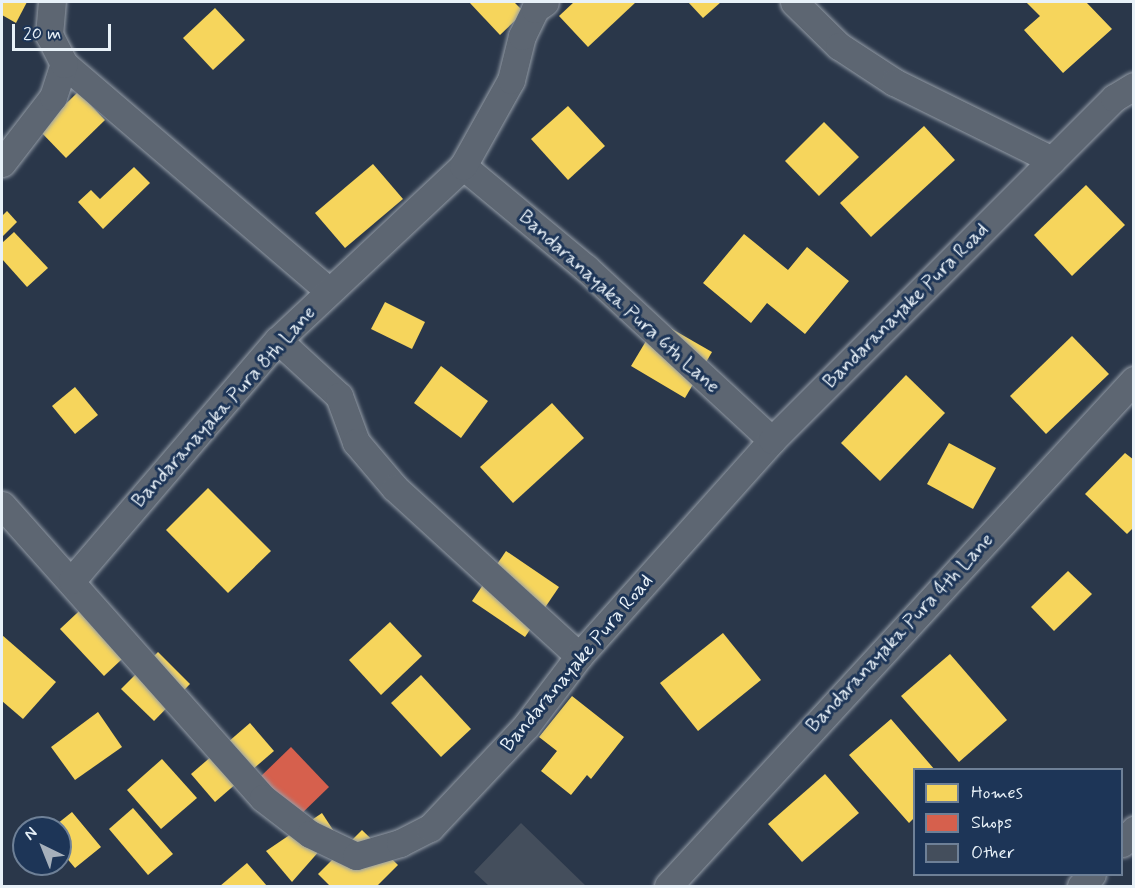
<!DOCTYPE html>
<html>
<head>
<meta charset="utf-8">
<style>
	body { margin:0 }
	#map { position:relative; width:1135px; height:888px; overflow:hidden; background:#2a374a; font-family:Mynerve,sans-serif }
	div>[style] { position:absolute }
	.homes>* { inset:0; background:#f6d55c }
	.shops>* { inset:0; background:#d6604d }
	.building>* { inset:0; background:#444e5c }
	.roads { filter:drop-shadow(0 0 2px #959da7) drop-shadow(0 0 2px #959da7) }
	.street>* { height:27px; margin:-13.5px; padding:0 13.5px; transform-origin:13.5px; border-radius:13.5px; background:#5d6672 }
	span { translate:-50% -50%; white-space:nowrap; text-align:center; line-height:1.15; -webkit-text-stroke:6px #1d3557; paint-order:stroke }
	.street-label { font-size:20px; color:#e8f1f8 }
	.frame { position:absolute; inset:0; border:3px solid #e8f1f8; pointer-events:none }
	.legend { position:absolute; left:913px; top:768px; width:210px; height:108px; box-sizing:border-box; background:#1d3557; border:2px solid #6e8097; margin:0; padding:8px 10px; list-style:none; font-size:18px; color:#e8f1f8 }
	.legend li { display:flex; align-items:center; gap:12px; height:30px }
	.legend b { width:30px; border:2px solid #6e8097 }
	.north { position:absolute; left:12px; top:816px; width:60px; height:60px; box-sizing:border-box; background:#1d3557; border:2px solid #6e8097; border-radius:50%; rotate:317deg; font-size:16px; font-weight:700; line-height:24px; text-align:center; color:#e8f1f8 }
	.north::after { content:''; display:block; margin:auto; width:21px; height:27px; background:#a6b0bb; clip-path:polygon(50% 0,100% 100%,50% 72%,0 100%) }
	.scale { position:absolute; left:12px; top:24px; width:99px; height:27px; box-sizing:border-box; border:3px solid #e8f1f8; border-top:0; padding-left:8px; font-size:18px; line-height:21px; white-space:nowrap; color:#e8f1f8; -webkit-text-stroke:4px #1d3557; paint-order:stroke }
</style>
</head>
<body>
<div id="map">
	<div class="homes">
		<div style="clip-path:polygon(2px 2px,27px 2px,16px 23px,2px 15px)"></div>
		<div style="clip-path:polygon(469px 2px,514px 2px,524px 12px,500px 35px)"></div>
		<div style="clip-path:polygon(574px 2px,636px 2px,588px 47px,559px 16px)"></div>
		<div style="clip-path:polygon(688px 2px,721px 2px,703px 18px)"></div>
		<div style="clip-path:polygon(1026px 2px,1086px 2px,1112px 29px,1063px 73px,1024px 30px,1040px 16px)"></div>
		<div style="clip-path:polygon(215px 8px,245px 40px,213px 70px,183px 38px)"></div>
		<div style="clip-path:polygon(78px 92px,105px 120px,66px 158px,39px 130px)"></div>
		<div style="clip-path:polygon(568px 106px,605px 146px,568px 180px,531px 139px)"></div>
		<div style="clip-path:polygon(824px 122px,859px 157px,819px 196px,785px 161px)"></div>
		<div style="clip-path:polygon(924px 126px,955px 160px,871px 237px,840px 203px)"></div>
		<div style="clip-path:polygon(373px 164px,403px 199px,345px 248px,315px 213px)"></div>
		<div style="clip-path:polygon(134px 167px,150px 183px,103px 229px,78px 202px,91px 190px,100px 199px)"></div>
		<div style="clip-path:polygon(1086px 185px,1125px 225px,1072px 276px,1034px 235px)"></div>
		<div style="clip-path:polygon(7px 211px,17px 222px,2px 237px,2px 216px)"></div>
		<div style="clip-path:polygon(14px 232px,48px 268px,27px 287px,2px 259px,2px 243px)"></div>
		<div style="clip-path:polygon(744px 234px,788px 270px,807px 247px,849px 281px,805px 334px,767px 303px,751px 323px,703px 283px)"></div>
		<div style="clip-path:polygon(385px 302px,425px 322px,412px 349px,371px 329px)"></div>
		<div style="clip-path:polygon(658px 321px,712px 352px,685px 398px,631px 366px)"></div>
		<div style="clip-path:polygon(1072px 336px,1109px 374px,1046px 434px,1010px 396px)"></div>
		<div style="clip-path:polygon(441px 366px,488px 401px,461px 438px,414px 403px)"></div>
		<div style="clip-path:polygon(906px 375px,945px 413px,880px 481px,841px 443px)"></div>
		<div style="clip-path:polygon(75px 387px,98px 415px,75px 434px,52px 406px)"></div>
		<div style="clip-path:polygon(552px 403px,584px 438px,513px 503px,480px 467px)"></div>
		<div style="clip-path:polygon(949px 443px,996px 468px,973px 509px,927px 484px)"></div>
		<div style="clip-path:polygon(1125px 453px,1134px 460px,1134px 527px,1127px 534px,1085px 494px)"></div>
		<div style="clip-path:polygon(208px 488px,271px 551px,228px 593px,166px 530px)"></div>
		<div style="clip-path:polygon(506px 551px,559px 587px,525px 637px,472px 601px)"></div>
		<div style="clip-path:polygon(1068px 571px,1092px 594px,1054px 631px,1031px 607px)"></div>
		<div style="clip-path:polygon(93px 598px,137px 645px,104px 676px,60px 629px)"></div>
		<div style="clip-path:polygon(390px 622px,422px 656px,381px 695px,349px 660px)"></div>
		<div style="clip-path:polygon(723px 633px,761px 680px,698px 731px,660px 683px)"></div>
		<div style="clip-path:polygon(2px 635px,56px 682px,23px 719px,2px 701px)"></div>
		<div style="clip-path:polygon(158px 652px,190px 684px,154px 721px,121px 689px)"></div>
		<div style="clip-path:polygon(950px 654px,1007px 720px,959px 762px,901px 696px)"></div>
		<div style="clip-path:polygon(421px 675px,471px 729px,441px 757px,391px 703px)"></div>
		<div style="clip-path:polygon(572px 696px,624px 737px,591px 779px,587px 775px,571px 795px,541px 771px,557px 751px,539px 737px)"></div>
		<div style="clip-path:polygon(98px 712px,122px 747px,75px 780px,51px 747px)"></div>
		<div style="clip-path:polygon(891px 719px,935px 770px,914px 770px,914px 818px,909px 823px,849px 755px)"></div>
		<div style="clip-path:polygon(250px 723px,274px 751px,215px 802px,191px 774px)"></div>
		<div style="clip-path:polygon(162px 759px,197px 798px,161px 829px,127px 790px)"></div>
		<div style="clip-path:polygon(825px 774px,859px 813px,802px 862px,768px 824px)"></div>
		<div style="clip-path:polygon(133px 808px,173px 854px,148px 875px,109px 829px)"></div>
		<div style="clip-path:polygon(72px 812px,101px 847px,75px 868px,60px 850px,60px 828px,52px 828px)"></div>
		<div style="clip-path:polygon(322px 813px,335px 833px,292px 882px,266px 851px)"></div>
		<div style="clip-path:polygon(362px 830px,398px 865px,377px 886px,330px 886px,318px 874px)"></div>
		<div style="clip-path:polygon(247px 863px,267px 886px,220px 886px)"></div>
	</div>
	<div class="shops">
		<div style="clip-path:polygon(291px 747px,329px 787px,297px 818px,259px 778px)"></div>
	</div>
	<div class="building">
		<div style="clip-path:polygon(521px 823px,586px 886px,489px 886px,474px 872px)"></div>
	</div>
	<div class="roads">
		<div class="street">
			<div style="left:794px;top:2px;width:63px;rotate:44.4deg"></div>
			<div style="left:839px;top:46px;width:66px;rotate:33.2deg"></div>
			<div style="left:894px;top:82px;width:176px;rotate:26.3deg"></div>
			<div style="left:64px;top:64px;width:349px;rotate:40.6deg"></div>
			<div style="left:2px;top:163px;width:83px;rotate:-52.3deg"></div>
			<div style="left:53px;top:97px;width:35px;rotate:-72deg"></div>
			<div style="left:64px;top:64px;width:33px;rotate:-117deg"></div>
			<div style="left:49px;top:35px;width:33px;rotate:-85deg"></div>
			<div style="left:463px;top:166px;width:160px;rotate:39.7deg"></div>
			<div style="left:586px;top:268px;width:253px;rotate:42.8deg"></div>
			<div style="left:278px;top:340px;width:83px;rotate:42.6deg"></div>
			<div style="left:339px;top:396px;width:49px;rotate:69.7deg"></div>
			<div style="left:356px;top:442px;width:60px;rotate:49.7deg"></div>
			<div style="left:395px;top:488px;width:249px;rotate:42.4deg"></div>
			<div style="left:2px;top:505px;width:392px;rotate:48.3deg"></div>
			<div style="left:263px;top:798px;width:59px;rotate:37.5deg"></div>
			<div style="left:310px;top:834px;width:51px;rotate:25.6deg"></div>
			<div style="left:356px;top:856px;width:46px;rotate:-16.5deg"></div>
			<div style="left:400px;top:843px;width:34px;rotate:-27deg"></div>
			<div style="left:430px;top:828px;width:140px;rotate:-46.7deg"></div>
			<div style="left:526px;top:726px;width:88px;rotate:-52.9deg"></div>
			<div style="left:579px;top:656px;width:290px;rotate:-48.2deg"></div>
			<div style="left:772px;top:440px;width:484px;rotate:-45deg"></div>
			<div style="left:1114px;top:98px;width:23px;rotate:-31deg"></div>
			<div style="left:72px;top:580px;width:316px;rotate:-49.4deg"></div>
			<div style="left:278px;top:340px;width:254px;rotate:-43.2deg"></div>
			<div style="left:463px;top:166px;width:98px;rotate:-60.8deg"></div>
			<div style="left:511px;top:80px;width:45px;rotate:-76deg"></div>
			<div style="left:522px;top:36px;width:30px;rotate:-64deg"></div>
			<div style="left:535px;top:9px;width:12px;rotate:-35deg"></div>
			<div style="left:1122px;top:843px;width:18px;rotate:-47deg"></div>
			<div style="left:668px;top:886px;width:688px;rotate:-47.36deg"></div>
			<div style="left:1081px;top:886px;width:16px;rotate:-47deg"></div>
		</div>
	</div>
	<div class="street-label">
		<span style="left:619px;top:302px;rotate:42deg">Bandaranayaka Pura 6th Lane</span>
		<span style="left:906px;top:306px;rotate:-45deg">Bandaranayake Pura Road</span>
		<span style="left:224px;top:407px;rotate:-48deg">Bandaranayaka Pura 8th Lane</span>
		<span style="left:900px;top:633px;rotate:-47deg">Bandaranayaka Pura 4th Lane</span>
		<span style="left:577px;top:663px;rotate:-50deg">Bandaranayake Pura Road</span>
	</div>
	<div class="frame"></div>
	<ul class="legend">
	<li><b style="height:16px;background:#f6d55c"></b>Homes</li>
	<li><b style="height:16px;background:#d6604d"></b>Shops</li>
	<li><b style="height:16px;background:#444e5c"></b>Other</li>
	</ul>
	<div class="north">N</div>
	<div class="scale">20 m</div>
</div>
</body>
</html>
